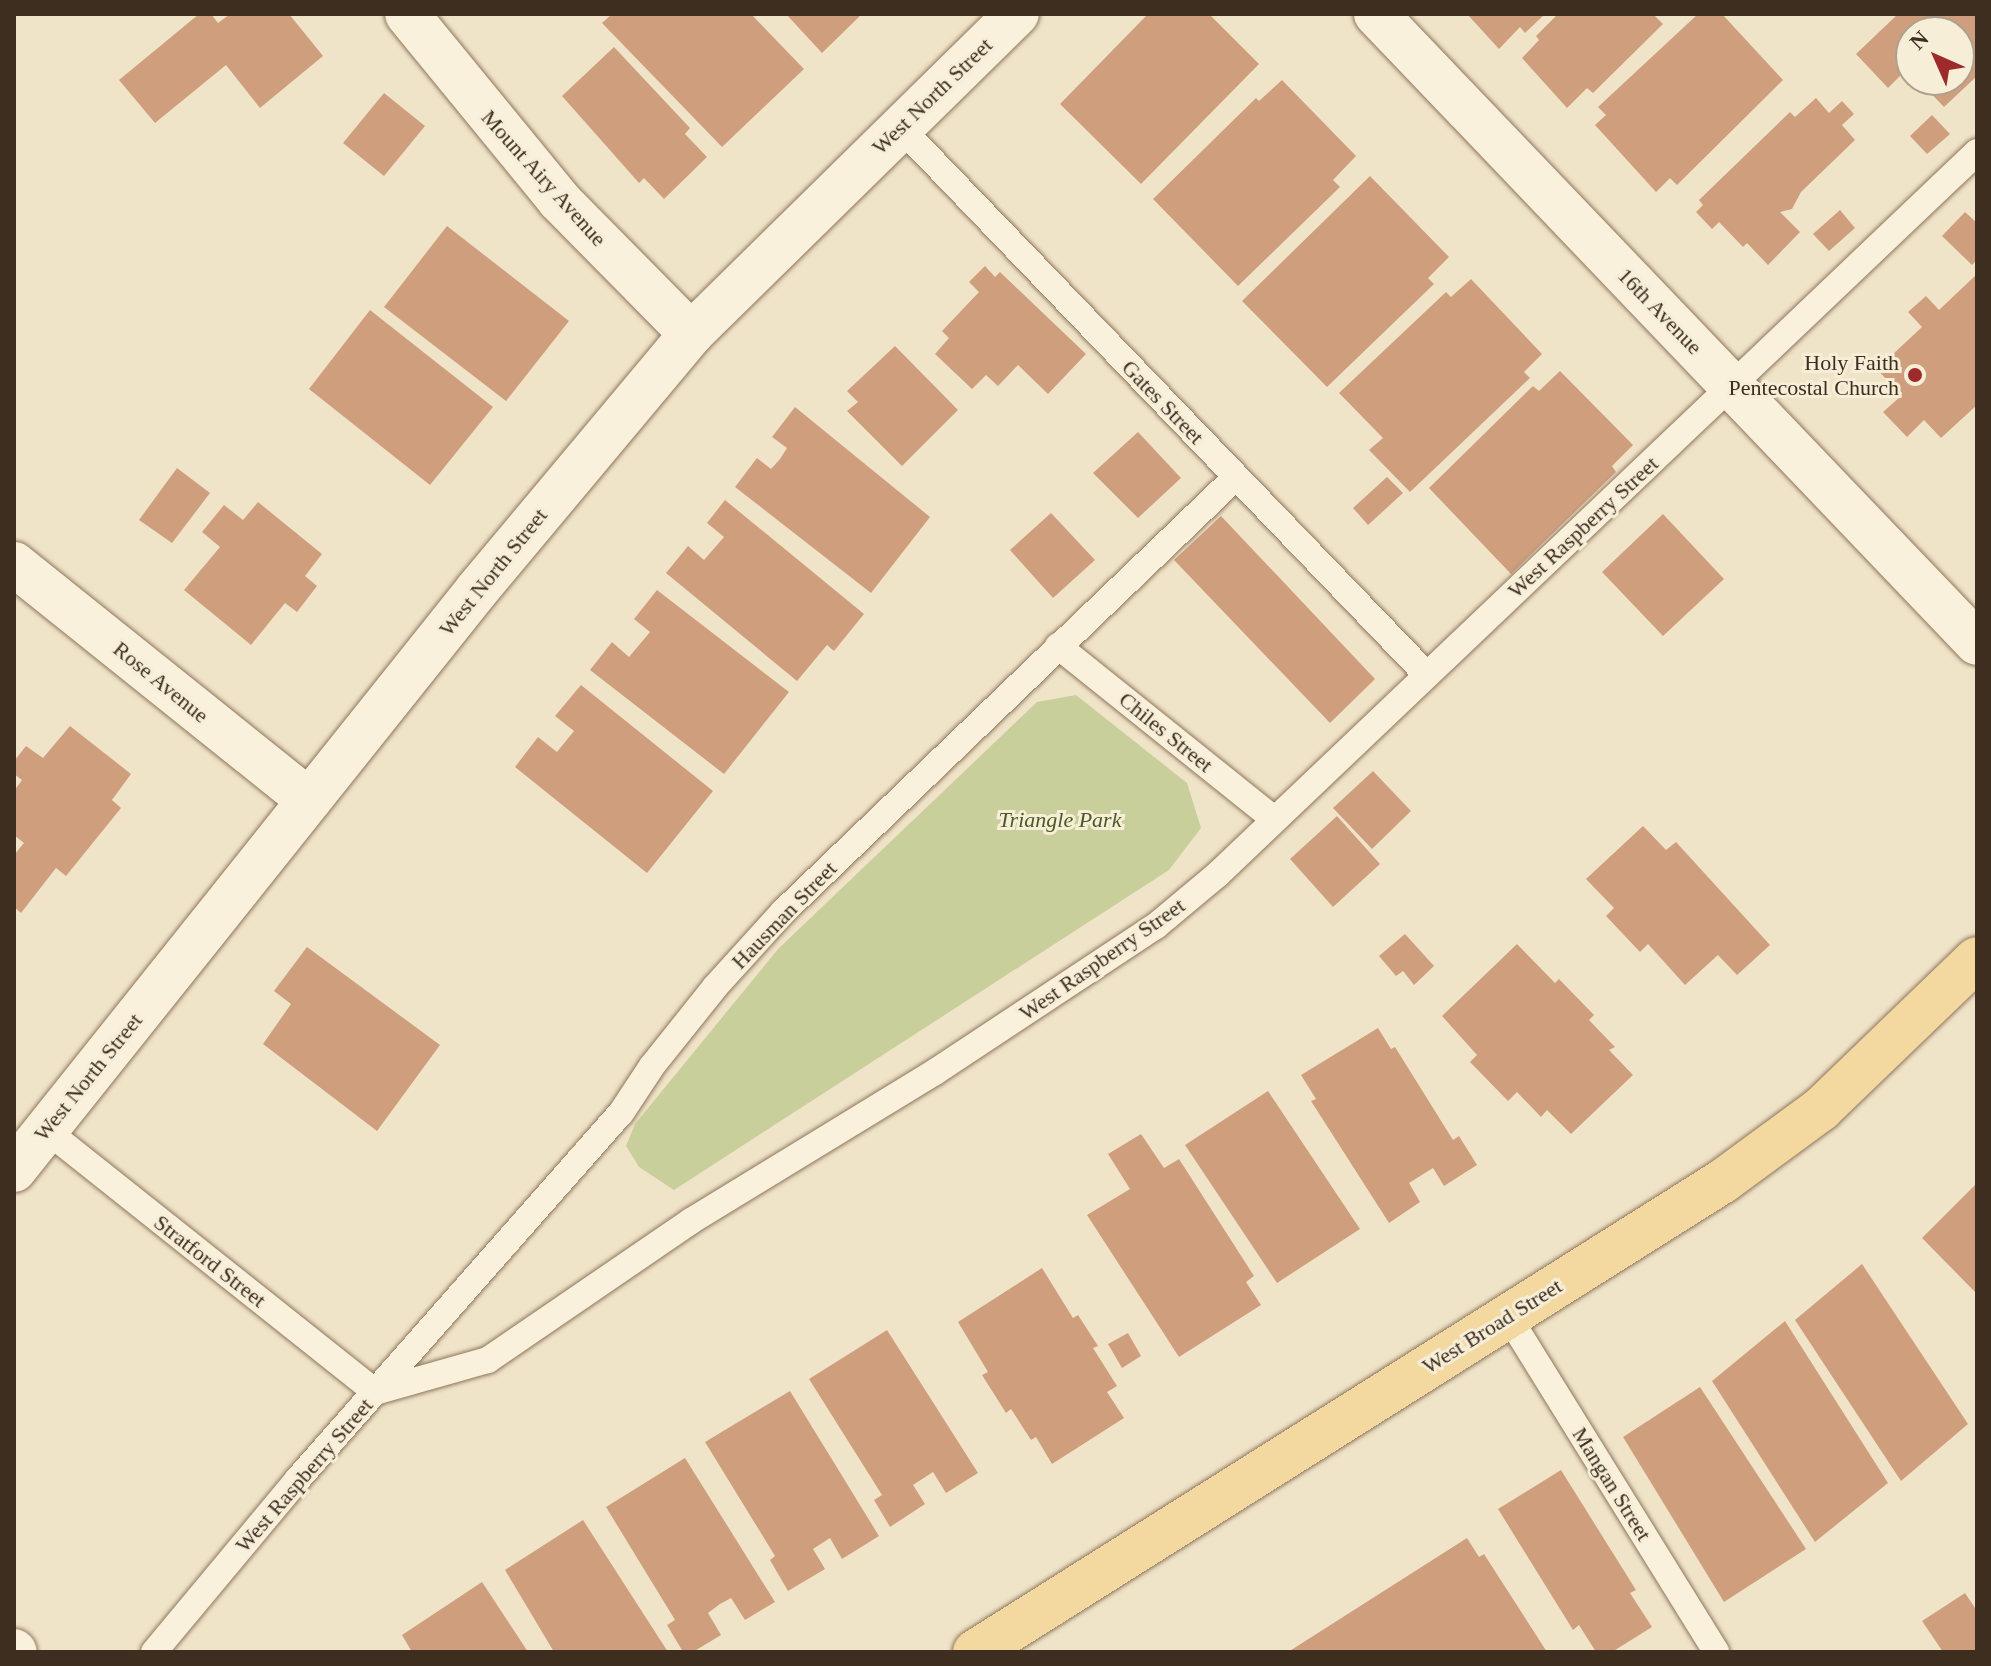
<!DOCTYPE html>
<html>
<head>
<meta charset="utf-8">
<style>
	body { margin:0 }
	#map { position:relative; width:1991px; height:1666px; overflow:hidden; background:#f0e4c8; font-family:Georgia,serif }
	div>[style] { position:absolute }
	.green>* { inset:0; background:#c9cf9b }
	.building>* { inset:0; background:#cf9f7d }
	.roads { filter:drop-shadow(0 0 2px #8d765c) drop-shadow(0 0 2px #8d765c) }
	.lane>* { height:26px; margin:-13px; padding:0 13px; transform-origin:13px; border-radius:13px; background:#faf1dc }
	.street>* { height:44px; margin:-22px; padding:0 22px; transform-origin:22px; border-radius:22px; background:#faf1dc }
	.primary>* { height:44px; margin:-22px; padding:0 22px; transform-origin:22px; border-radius:22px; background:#f3d9a0 }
	.dots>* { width:22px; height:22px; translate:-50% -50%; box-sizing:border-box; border:4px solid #f7eed8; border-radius:50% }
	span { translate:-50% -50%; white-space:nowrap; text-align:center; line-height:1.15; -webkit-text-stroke:6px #f7eed8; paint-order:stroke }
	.street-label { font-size:22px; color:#3d2e20 }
	.poi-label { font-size:22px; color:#3d2e20 }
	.right { translate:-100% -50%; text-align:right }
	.park-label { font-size:22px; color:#4d5a26; font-style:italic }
	.frame { position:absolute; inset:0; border:16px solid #3d2e20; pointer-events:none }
	.north { position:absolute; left:1895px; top:16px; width:80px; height:80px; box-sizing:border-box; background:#f7eed8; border:2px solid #ada18e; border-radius:50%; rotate:315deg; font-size:22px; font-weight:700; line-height:32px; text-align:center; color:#3d2e20 }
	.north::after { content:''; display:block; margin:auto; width:28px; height:36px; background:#9e2a2b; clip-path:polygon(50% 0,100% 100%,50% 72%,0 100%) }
</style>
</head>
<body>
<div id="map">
	<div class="green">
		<div style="clip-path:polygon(1076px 695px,1187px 783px,1201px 828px,1169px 870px,674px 1190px,639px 1167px,626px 1146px,635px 1124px,778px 949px,1037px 702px)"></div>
	</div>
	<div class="building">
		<div style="clip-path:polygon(199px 14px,211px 14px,218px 23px,230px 14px,289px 14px,323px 56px,260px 108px,226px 65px,155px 123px,119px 80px)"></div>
		<div style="clip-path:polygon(612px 14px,751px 14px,804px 69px,722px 147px,602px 23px)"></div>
		<div style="clip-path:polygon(786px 14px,862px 14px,822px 53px)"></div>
		<div style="clip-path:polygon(1148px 14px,1209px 14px,1259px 64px,1141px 184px,1060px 104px)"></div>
		<div style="clip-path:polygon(1467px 14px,1545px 14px,1525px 33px,1520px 27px,1499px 49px)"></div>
		<div style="clip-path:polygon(1558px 14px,1653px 14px,1663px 24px,1593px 93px,1587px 88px,1567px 108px,1522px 58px,1539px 40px,1536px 36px)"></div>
		<div style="clip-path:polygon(1698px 14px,1722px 14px,1783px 80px,1677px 185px,1670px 178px,1656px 192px,1595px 125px,1606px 115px,1598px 107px)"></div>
		<div style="clip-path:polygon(1898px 14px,1977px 14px,1977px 76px,1944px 107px,1918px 80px,1959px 80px,1959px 32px,1911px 32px,1911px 73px,1907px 69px,1888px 88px,1856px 54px)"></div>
		<div style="clip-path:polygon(614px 47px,690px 128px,685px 134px,707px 157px,664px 199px,644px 178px,639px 183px,562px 96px)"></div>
		<div style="clip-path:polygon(1282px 80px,1356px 156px,1333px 180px,1340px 187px,1238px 286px,1153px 199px,1256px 98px,1259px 101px)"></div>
		<div style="clip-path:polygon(384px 93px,425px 126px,384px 176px,343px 143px)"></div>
		<div style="clip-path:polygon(1816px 98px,1829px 113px,1842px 101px,1854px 114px,1842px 125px,1855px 140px,1801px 192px,1792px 209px,1780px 212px,1800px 232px,1768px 265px,1747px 243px,1743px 247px,1719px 222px,1712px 229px,1696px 212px,1703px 205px,1699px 200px,1790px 112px,1795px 117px)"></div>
		<div style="clip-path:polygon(1932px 115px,1950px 134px,1927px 154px,1910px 136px)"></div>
		<div style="clip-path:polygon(1370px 176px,1449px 257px,1428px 278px,1434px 284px,1327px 387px,1242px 301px)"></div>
		<div style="clip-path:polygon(1840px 210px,1855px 228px,1829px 251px,1813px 234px)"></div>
		<div style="clip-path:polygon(1965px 212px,1977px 223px,1977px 260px,1972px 265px,1942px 236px)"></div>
		<div style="clip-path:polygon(447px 226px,569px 321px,506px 401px,384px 307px)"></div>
		<div style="clip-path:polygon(985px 266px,995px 277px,1000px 272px,1086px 354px,1048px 394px,1018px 365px,998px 386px,986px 375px,972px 389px,935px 354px,949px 338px,942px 331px,979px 292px,969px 282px)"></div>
		<div style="clip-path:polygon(1977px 274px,1977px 405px,1941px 438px,1924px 420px,1907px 437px,1883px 412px,1901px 396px,1877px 369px,1922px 327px,1908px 312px,1926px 296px,1939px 310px)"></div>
		<div style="clip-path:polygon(1471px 279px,1542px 354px,1524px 372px,1530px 378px,1410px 492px,1369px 450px,1383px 438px,1339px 393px,1446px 292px,1451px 297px)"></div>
		<div style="clip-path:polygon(370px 310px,493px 407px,430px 485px,309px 389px)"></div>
		<div style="clip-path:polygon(895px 346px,958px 410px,902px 466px,847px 411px,858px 402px,847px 391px)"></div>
		<div style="clip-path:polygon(1560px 371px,1633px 445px,1612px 466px,1616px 472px,1511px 574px,1429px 488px,1533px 386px,1539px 391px)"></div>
		<div style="clip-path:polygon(795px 407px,930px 517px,871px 593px,735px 487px,757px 458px,771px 469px,780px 459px,787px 448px,772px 437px)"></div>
		<div style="clip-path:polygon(1138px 432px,1181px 478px,1138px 518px,1093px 473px)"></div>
		<div style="clip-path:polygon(177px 468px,210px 493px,172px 543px,139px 520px)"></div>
		<div style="clip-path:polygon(1387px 477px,1403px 493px,1368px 525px,1353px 508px)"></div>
		<div style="clip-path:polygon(725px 500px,864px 614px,834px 651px,827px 645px,797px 681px,666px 573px,688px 546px,704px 560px,724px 537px,707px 523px)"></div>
		<div style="clip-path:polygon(258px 502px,322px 554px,305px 576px,317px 586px,297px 612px,285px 603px,251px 645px,184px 590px,220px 547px,202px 532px,224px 505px,243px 520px)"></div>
		<div style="clip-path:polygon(1051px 513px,1095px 560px,1053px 598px,1010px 550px)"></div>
		<div style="clip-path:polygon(1663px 514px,1724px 579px,1663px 636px,1602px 572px)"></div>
		<div style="clip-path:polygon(1221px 516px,1375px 679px,1330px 723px,1174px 560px)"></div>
		<div style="clip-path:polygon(657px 590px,789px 692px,724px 774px,590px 670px,612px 642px,629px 657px,650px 632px,634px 619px)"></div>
		<div style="clip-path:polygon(581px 685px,713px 791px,647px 873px,515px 767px,538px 737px,557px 752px,574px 731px,555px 716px)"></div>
		<div style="clip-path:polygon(70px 726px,131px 774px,112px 800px,121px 808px,66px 876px,56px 868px,21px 913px,14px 907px,14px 855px,24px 843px,14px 835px,14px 791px,22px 780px,14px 774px,14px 761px,26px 746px,43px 758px)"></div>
		<div style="clip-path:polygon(1373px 771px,1411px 811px,1372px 849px,1333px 808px)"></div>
		<div style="clip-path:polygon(1337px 816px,1380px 864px,1333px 907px,1290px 859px)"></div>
		<div style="clip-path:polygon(1643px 826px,1666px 850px,1676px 842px,1770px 945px,1737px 975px,1718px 955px,1685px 985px,1648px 944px,1640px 952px,1606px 916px,1614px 908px,1586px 879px)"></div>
		<div style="clip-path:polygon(1405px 934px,1434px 966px,1414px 985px,1403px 971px,1396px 976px,1379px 956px)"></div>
		<div style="clip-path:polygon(1517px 944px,1555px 983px,1559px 979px,1594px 1015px,1589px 1020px,1615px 1047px,1609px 1050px,1633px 1075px,1571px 1134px,1547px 1110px,1541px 1117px,1517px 1092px,1508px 1101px,1470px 1062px,1477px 1055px,1442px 1016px)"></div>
		<div style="clip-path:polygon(307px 947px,440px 1045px,377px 1131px,263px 1044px,291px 1004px,274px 991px)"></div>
		<div style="clip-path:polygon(1378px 1028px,1391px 1049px,1395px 1047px,1453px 1140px,1459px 1136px,1477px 1165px,1444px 1186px,1433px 1168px,1409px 1183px,1420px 1202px,1389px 1223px,1311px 1101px,1316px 1099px,1301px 1075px)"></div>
		<div style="clip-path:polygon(1268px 1091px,1360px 1229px,1277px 1283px,1185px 1145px)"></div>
		<div style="clip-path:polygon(1141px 1134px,1164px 1168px,1179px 1159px,1254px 1276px,1246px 1282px,1261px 1305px,1179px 1357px,1087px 1215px,1130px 1189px,1108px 1154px)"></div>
		<div style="clip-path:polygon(1977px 1183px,1977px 1294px,1922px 1238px)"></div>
		<div style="clip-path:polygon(1862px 1264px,1968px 1424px,1901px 1481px,1795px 1320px)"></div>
		<div style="clip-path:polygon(1042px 1268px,1073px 1318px,1078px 1315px,1098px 1346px,1093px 1348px,1117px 1386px,1107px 1392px,1124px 1418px,1052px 1464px,1036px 1437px,1031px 1440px,1011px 1409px,1006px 1413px,982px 1375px,988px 1372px,958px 1322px)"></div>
		<div style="clip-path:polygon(1785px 1321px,1888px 1483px,1815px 1542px,1712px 1381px)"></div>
		<div style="clip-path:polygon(887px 1330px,978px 1473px,946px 1493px,933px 1472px,913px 1485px,925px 1504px,890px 1527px,874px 1500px,882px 1495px,809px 1379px)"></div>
		<div style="clip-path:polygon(1128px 1333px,1141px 1356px,1122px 1368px,1108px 1344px)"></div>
		<div style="clip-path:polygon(1700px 1387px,1806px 1549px,1724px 1602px,1623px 1437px)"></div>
		<div style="clip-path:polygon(790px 1391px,879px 1536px,842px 1559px,830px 1538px,813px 1549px,825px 1569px,788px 1591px,770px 1560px,775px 1556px,705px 1442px)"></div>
		<div style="clip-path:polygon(685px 1458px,775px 1602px,745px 1620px,731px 1598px,720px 1604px,708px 1613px,721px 1635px,693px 1652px,683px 1652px,667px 1625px,675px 1620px,606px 1507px)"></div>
		<div style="clip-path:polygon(1561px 1470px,1636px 1590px,1630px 1593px,1652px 1627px,1612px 1652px,1596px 1652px,1579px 1625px,1573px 1630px,1498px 1509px)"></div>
		<div style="clip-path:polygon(583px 1520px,668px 1652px,554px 1652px,505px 1570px)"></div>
		<div style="clip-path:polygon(1467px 1538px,1479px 1557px,1484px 1554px,1547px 1652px,1288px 1652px)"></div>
		<div style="clip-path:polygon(482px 1582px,528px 1652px,412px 1652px,402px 1635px)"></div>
		<div style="clip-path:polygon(1965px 1593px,1977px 1611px,1977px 1652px,1943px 1652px,1922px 1621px)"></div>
	</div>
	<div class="roads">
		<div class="lane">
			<div style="left:900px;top:127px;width:760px;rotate:46.12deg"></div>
			<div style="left:1058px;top:646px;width:277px;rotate:38.7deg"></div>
			<div style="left:46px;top:1130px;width:421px;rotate:38.5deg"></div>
			<div style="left:1508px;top:1316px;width:395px;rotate:58.2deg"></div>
			<div style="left:375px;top:1392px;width:117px;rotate:-15.8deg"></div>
			<div style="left:488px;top:1360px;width:246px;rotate:-34.4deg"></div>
			<div style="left:691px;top:1221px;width:286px;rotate:-31.4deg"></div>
			<div style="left:935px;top:1072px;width:265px;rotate:-33.5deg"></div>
			<div style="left:1156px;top:926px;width:80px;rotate:-39.9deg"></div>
			<div style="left:1217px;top:875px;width:1049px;rotate:-43.57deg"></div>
			<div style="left:154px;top:1652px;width:225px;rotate:-50.2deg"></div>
			<div style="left:298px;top:1479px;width:488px;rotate:-48.6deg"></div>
			<div style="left:621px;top:1113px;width:56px;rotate:-56.6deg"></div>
			<div style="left:652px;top:1066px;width:101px;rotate:-51.4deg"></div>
			<div style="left:715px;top:987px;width:101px;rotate:-47.8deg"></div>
			<div style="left:783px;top:912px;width:628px;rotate:-43.84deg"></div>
		</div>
		<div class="street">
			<div style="left:407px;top:14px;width:240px;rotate:50.7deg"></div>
			<div style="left:559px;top:200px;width:188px;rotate:45.4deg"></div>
			<div style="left:1376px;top:14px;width:870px;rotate:46.3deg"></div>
			<div style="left:14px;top:564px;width:378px;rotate:38.7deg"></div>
			<div style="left:14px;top:1170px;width:742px;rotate:-51.4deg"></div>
			<div style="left:477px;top:590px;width:334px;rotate:-50.1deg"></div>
			<div style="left:691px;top:334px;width:457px;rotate:-44.5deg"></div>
			<div style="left:14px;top:1651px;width:1px;rotate:45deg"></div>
		</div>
		<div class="primary">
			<div style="left:975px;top:1652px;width:884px;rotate:-32.2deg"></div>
			<div style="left:1723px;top:1181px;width:122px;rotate:-36.3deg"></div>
			<div style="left:1821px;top:1109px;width:216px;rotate:-43.9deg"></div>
		</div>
	</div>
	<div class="dots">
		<div style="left:1915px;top:375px;background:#9e2a2b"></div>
	</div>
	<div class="street-label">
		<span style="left:932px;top:96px;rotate:-44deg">West North Street</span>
		<span style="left:544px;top:178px;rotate:48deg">Mount Airy Avenue</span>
		<span style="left:1660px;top:311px;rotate:46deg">16th Avenue</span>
		<span style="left:1163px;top:402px;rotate:46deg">Gates Street</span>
		<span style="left:1583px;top:527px;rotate:-43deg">West Raspberry Street</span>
		<span style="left:493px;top:572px;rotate:-51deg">West North Street</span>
		<span style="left:161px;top:682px;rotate:39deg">Rose Avenue</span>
		<span style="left:1166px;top:732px;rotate:39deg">Chiles Street</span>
		<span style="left:784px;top:915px;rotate:-46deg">Hausman Street</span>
		<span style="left:1102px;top:959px;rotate:-35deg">West Raspberry Street</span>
		<span style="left:88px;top:1077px;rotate:-51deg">West North Street</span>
		<span style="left:210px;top:1261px;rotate:38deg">Stratford Street</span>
		<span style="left:1492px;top:1326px;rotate:-32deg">West Broad Street</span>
		<span style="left:304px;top:1475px;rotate:-49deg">West Raspberry Street</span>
		<span style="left:1612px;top:1484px;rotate:58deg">Mangan Street</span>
	</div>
	<div class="poi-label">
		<span class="right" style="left:1899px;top:375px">Holy Faith<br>Pentecostal Church</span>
	</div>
	<div class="park-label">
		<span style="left:1060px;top:820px">Triangle Park</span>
	</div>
	<div class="frame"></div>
	<div class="north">N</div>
</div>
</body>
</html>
